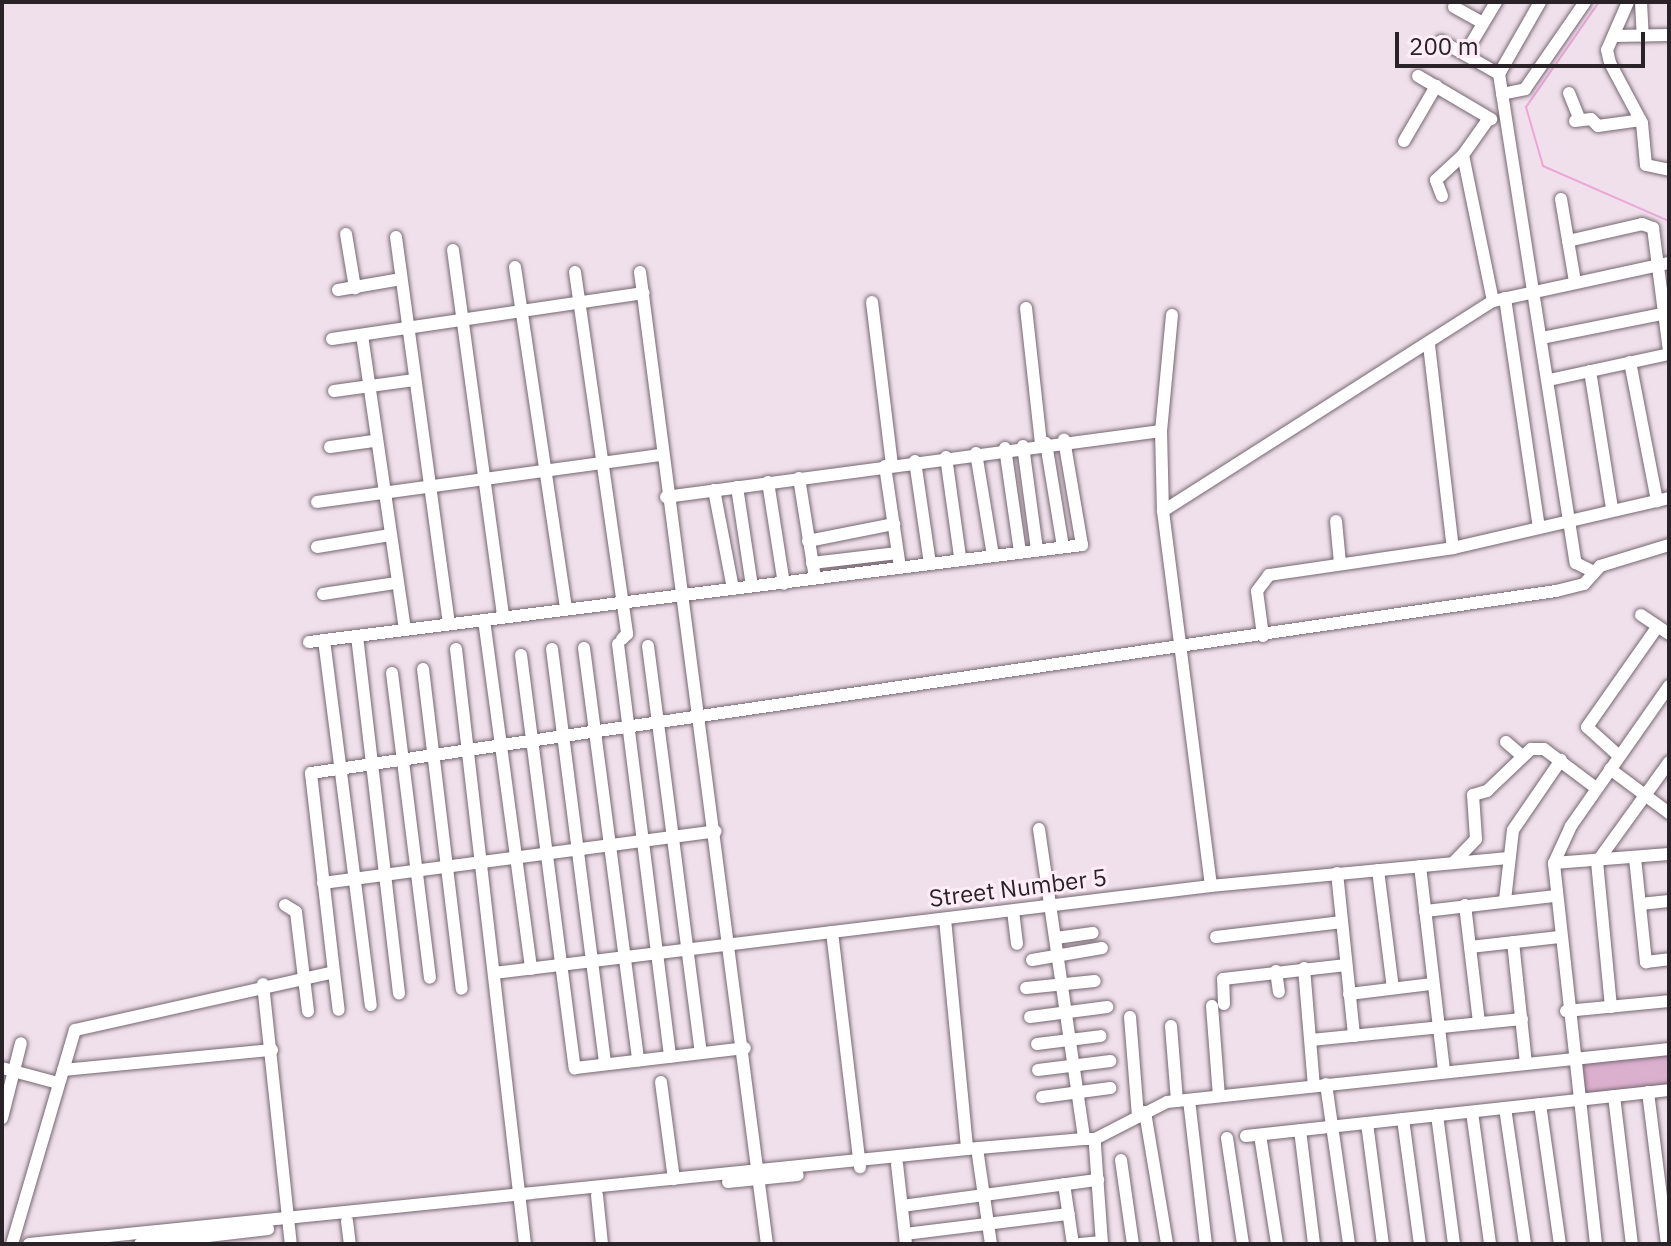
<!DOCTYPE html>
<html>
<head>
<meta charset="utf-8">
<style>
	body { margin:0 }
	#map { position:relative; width:1671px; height:1246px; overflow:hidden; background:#f0e0eb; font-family:"IBM Plex Sans",sans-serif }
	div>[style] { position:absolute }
	.green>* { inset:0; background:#dbb0ce }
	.stream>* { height:2px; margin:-1px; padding:0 1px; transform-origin:1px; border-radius:1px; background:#eca6d8 }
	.roads { filter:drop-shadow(0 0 2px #756771) drop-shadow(0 0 2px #756771) }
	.minor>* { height:12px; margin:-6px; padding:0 6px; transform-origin:6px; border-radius:6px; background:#fff }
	span { translate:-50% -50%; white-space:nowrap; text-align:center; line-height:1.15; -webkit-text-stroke:6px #feedf8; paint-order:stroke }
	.street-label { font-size:24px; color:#292327 }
	.frame { position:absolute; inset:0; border:4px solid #292327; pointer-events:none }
	.scale { position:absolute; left:1395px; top:32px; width:250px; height:36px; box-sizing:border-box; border:4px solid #292327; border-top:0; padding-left:10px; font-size:24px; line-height:28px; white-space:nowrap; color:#292327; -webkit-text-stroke:6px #feedf8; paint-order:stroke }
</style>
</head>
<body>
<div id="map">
	<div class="green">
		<div style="clip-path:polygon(1669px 1053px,1669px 1087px,1586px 1096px,1574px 1062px)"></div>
	</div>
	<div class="stream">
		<div style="left:1599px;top:2px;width:128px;rotate:124.8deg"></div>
		<div style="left:1526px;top:107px;width:61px;rotate:73.9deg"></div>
		<div style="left:1543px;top:166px;width:137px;rotate:23.6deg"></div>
	</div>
	<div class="roads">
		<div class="minor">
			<div style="left:1628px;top:2px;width:52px;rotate:113.6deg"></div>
			<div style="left:1607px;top:50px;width:13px;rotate:77deg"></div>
			<div style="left:1610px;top:63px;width:68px;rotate:61.9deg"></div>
			<div style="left:1642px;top:123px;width:42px;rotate:84.6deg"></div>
			<div style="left:1646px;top:165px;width:24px;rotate:12deg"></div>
			<div style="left:1641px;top:2px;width:34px;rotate:87deg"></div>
			<div style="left:1454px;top:7px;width:33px;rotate:29deg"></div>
			<div style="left:1615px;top:36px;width:54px;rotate:-1.1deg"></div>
			<div style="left:1441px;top:41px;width:67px;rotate:29.6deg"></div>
			<div style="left:1499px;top:74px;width:83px;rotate:-60.3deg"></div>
			<div style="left:1465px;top:54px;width:61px;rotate:-59.2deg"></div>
			<div style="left:1499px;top:74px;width:495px;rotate:81.1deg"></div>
			<div style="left:1576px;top:563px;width:18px;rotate:27deg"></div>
			<div style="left:1418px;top:76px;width:85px;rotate:30.5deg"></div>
			<div style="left:1569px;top:93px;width:29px;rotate:68deg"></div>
			<div style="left:1502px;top:94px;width:24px;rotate:-12deg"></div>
			<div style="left:1525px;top:89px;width:106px;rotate:-55.4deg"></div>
			<div style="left:1487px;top:121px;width:42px;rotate:125.2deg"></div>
			<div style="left:1463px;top:155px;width:149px;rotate:78.4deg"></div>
			<div style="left:1575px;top:121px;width:16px;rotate:-7deg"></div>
			<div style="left:1591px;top:119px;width:10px;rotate:45deg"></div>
			<div style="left:1598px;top:126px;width:43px;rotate:-7.9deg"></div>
			<div style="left:1404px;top:141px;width:64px;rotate:-59.8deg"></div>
			<div style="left:1442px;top:196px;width:17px;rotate:-111deg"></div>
			<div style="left:1436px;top:180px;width:37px;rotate:-43deg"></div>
			<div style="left:1561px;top:199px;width:84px;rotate:80.4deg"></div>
			<div style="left:346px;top:234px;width:55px;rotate:80.5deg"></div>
			<div style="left:396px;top:237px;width:390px;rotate:82.2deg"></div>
			<div style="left:1568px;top:241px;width:76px;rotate:-12.9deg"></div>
			<div style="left:1642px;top:224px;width:12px;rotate:20deg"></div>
			<div style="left:1653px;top:228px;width:125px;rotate:82.6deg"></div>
			<div style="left:453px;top:250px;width:369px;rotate:82.2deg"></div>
			<div style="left:515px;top:267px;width:344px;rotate:81.5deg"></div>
			<div style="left:575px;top:272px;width:366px;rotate:81.8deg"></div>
			<div style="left:627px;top:634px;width:7px;rotate:135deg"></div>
			<div style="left:640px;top:272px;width:980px;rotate:82.56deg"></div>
			<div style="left:338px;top:290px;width:64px;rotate:-9.9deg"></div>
			<div style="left:1505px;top:298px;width:232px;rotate:81.6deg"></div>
			<div style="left:872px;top:302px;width:164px;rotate:83deg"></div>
			<div style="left:1026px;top:308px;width:136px;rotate:83.7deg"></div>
			<div style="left:1172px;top:315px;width:117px;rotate:95.4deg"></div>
			<div style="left:1161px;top:431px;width:80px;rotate:88.6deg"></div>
			<div style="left:1163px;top:511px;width:378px;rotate:82.7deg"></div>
			<div style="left:362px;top:335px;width:298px;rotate:81.7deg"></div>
			<div style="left:1542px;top:338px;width:122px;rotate:-11.3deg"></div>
			<div style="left:332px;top:339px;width:315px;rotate:-8.4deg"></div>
			<div style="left:1429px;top:345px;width:204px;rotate:83.3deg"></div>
			<div style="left:1630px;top:362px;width:142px;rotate:79deg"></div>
			<div style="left:1590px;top:371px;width:139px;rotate:80.9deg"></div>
			<div style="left:1549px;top:380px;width:123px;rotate:-12.2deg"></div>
			<div style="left:334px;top:391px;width:81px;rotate:-7.8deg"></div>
			<div style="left:1046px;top:443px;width:105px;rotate:80.7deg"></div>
			<div style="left:1023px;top:446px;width:105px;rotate:82.3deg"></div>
			<div style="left:330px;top:447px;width:44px;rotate:-7.8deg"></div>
			<div style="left:1005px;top:448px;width:105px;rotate:81.8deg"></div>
			<div style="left:976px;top:453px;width:104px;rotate:80.6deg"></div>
			<div style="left:946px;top:457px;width:101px;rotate:82deg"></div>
			<div style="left:915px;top:461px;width:104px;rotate:81.7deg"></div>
			<div style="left:885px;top:466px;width:102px;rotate:81.6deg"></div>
			<div style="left:799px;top:478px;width:101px;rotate:80.9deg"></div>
			<div style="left:768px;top:482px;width:103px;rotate:81.1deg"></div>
			<div style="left:737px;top:487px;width:100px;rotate:81.4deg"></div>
			<div style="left:714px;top:490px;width:101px;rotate:79.1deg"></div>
			<div style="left:666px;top:497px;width:499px;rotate:-7.6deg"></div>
			<div style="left:317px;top:502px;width:346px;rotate:-7.8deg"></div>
			<div style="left:1163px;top:511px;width:391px;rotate:-32.5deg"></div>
			<div style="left:1493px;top:301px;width:180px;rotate:-12.2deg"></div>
			<div style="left:1336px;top:521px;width:42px;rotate:84.6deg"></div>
			<div style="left:808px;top:541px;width:88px;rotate:-11.2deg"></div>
			<div style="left:317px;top:547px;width:74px;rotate:-9.3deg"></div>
			<div style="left:812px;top:563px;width:86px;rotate:-6.7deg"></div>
			<div style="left:323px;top:594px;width:74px;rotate:-8.6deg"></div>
			<div style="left:1641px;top:615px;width:34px;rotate:34deg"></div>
			<div style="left:484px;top:620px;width:352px;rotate:82.3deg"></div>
			<div style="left:357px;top:636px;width:360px;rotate:83.3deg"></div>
			<div style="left:1263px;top:636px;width:45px;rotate:-97.6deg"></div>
			<div style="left:1257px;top:591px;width:20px;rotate:-53deg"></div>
			<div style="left:1269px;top:575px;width:186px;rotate:-8.3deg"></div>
			<div style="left:1453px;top:548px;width:222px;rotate:-13deg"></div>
			<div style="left:324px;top:640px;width:368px;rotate:82.7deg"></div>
			<div style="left:309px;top:642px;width:779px;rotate:-7.15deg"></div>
			<div style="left:1082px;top:545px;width:107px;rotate:-99.7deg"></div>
			<div style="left:618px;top:644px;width:416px;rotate:82.8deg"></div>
			<div style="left:648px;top:646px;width:410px;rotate:82.6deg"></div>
			<div style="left:584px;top:648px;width:416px;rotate:82.5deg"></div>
			<div style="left:456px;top:649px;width:599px;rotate:83.39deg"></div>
			<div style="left:552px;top:649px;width:418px;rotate:82.7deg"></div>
			<div style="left:521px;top:655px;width:417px;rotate:82.6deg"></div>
			<div style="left:575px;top:1068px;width:171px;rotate:-6.7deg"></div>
			<div style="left:423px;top:669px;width:322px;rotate:83.1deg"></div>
			<div style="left:392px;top:673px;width:307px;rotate:82.9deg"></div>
			<div style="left:1506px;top:742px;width:21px;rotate:41deg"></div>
			<div style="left:1619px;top:756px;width:43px;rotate:-137.8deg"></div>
			<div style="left:1587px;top:727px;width:123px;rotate:-54.9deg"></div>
			<div style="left:1610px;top:769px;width:74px;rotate:36.7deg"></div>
			<div style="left:1039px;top:829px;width:313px;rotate:81.7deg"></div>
			<div style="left:1635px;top:858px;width:105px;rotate:84deg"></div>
			<div style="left:1646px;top:962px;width:23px;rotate:-7deg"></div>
			<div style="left:1453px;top:863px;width:33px;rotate:-46deg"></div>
			<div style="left:1476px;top:839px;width:44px;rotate:-93.9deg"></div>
			<div style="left:1473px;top:795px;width:15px;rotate:-16deg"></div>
			<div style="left:1487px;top:791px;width:61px;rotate:-43.7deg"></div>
			<div style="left:1531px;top:749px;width:13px"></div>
			<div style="left:1544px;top:749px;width:65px;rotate:36.9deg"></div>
			<div style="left:1554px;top:863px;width:115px;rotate:-4.5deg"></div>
			<div style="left:1420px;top:866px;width:206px;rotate:83.3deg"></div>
			<div style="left:1378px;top:870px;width:119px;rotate:82.8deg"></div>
			<div style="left:1337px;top:873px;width:164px;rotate:84deg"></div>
			<div style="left:323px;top:883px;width:396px;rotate:-7.5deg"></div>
			<div style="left:1505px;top:900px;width:70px;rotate:-83.5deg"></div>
			<div style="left:1513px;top:830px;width:85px;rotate:-55.6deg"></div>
			<div style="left:1640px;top:904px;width:29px;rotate:-6deg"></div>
			<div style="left:285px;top:905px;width:13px;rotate:32deg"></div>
			<div style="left:296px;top:912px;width:100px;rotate:83.1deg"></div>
			<div style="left:1465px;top:905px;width:119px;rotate:83.2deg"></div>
			<div style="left:1013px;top:911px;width:33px;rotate:83deg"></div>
			<div style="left:1425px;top:911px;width:130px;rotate:-6.6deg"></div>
			<div style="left:945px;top:919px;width:231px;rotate:84.5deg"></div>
			<div style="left:832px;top:932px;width:237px;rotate:83.2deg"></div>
			<div style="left:1216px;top:937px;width:127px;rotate:-6.8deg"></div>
			<div style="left:1056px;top:938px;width:37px;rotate:-8deg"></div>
			<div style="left:1513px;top:942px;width:122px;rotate:83.9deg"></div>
			<div style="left:1470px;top:947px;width:90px;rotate:-6.4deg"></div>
			<div style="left:1032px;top:960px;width:71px;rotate:-9.7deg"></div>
			<div style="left:1304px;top:968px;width:118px;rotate:85.2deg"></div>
			<div style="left:1276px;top:971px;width:21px;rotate:82deg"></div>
			<div style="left:334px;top:972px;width:38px;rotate:83deg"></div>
			<div style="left:494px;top:973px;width:722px;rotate:-6.92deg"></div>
			<div style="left:1211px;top:886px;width:295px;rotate:-5.4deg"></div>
			<div style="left:263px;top:984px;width:262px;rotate:83.9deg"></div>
			<div style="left:1026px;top:988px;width:69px;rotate:-5.8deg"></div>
			<div style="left:1349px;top:994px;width:84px;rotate:-6.9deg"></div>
			<div style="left:1224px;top:1004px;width:25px;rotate:-92deg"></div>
			<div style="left:1223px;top:979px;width:124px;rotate:-6.5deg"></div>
			<div style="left:1212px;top:1006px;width:90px;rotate:85.6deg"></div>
			<div style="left:1611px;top:1007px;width:146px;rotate:-95.5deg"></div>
			<div style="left:1597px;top:862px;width:123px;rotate:-54.2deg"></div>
			<div style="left:1566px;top:1011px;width:103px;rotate:-5.5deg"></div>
			<div style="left:1030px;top:1017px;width:78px;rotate:-7.4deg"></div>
			<div style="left:1130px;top:1017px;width:100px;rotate:85.4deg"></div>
			<div style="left:1171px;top:1026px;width:75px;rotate:85.4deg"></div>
			<div style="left:1311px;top:1040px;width:212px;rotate:-5.7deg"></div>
			<div style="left:1037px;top:1044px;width:64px;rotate:-7.1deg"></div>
			<div style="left:2px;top:1068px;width:58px;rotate:15deg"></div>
			<div style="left:63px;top:1070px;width:210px;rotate:-5.5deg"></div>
			<div style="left:1038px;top:1070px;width:73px;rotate:-7.1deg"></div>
			<div style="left:661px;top:1082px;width:98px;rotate:82.4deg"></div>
			<div style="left:1326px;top:1084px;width:162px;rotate:81.8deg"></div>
			<div style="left:1648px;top:1092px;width:153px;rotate:82.9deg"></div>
			<div style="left:1614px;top:1096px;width:149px;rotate:83.1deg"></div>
			<div style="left:1042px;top:1097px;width:69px;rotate:-7.5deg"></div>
			<div style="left:1189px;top:1100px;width:145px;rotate:83.3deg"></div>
			<div style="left:1540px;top:1104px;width:141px;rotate:81.9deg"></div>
			<div style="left:1505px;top:1108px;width:137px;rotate:81.6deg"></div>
			<div style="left:1145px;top:1112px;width:134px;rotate:80.5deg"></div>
			<div style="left:1472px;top:1112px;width:133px;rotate:82.2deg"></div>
			<div style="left:1437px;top:1115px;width:130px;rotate:82.5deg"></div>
			<div style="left:2px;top:1118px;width:77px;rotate:-75.8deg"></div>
			<div style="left:1403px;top:1119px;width:126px;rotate:82.3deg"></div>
			<div style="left:1367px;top:1123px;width:122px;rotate:82.5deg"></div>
			<div style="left:1300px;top:1130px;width:115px;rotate:83deg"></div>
			<div style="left:1260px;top:1135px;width:110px;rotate:81.1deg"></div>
			<div style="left:1246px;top:1136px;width:425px;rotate:-6.2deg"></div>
			<div style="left:1227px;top:1138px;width:107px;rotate:81.4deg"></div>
			<div style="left:1095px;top:1139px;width:81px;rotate:-27.2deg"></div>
			<div style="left:1167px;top:1102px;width:505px;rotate:-6.03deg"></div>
			<div style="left:1095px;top:1146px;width:98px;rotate:85.9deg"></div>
			<div style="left:978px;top:1155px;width:90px;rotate:81.7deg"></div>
			<div style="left:1121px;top:1160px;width:85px;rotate:81.9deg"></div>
			<div style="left:897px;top:1164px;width:81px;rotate:83.6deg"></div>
			<div style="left:728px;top:1182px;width:70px;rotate:-5.7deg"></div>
			<div style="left:1064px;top:1184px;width:61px;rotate:81.5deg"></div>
			<div style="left:597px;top:1195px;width:49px;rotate:84.2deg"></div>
			<div style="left:902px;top:1206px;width:198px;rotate:-7.6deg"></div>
			<div style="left:347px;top:1221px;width:23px;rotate:83deg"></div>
			<div style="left:905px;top:1234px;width:165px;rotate:-7deg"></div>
			<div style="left:12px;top:1244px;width:223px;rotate:-73.6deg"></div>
			<div style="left:75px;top:1030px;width:265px;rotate:-12.6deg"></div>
			<div style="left:334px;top:972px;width:200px;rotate:-96.6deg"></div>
			<div style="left:311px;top:773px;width:1258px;rotate:-8.32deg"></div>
			<div style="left:1556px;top:591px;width:29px;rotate:-14deg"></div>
			<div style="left:1584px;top:584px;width:24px;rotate:-48deg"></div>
			<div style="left:1600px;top:566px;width:72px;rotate:-16.9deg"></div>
			<div style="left:29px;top:1244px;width:943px;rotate:-5.78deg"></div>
			<div style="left:967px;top:1149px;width:117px;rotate:-4.9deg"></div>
			<div style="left:1084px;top:1139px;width:11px"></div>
			<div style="left:1095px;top:1139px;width:7px;rotate:90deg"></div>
			<div style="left:140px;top:1244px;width:129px;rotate:-6.7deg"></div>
			<div style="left:1080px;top:1244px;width:22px;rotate:-5deg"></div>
			<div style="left:1596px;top:1244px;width:383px;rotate:-96.3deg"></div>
			<div style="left:1554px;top:863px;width:41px;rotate:-65.3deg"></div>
			<div style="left:1571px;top:826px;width:171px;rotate:-55deg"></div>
		</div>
	</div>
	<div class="street-label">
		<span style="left:1018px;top:888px;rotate:-7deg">Street Number 5</span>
	</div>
	<div class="frame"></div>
	<div class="scale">200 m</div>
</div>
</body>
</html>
